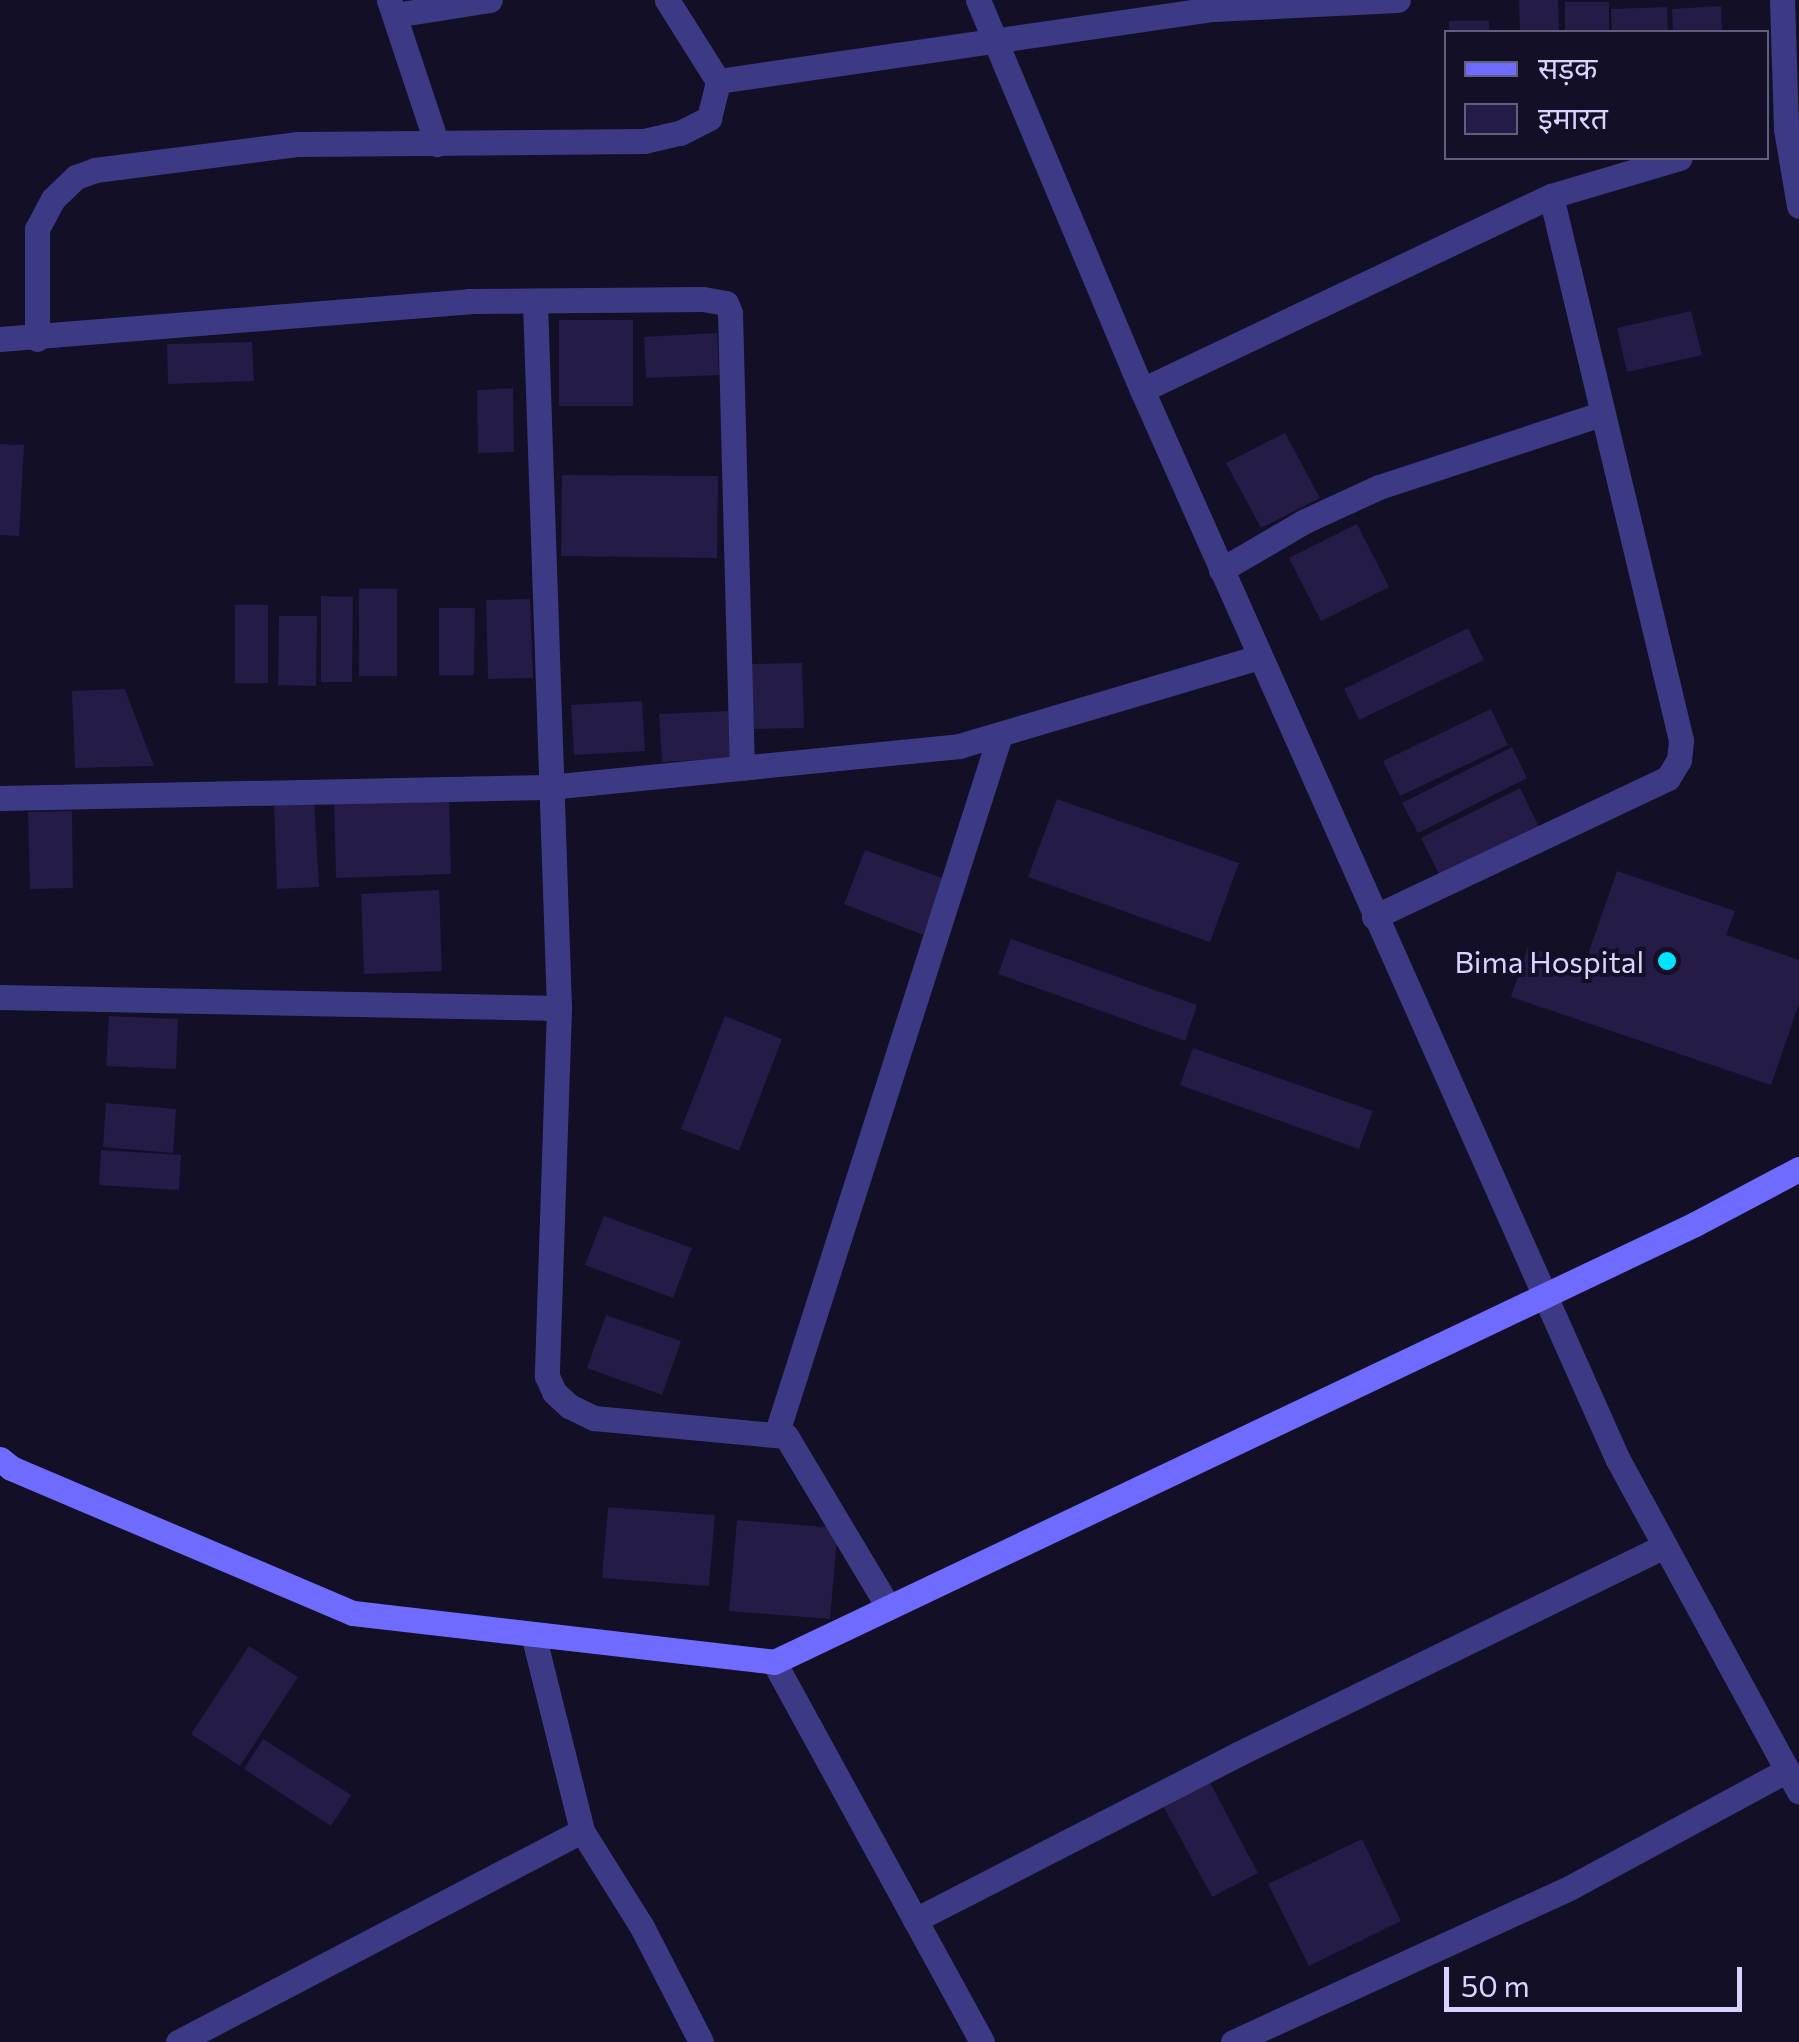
<!DOCTYPE html>
<html>
<head>
<meta charset="utf-8">
<style>
	body { margin:0 }
	#map { position:relative; width:1799px; height:2042px; overflow:hidden; background:#130f26; font-family:Commissioner,"Noto Sans Devanagari",sans-serif }
	div>[style] { position:absolute }
	.building>* { inset:0; background:#241b47 }
	.street>* { height:25px; margin:-12.5px; padding:0 12.5px; transform-origin:12.5px; border-radius:12.5px; background:#3d3a85 }
	.secondary>* { height:25px; margin:-12.5px; padding:0 12.5px; transform-origin:12.5px; border-radius:12.5px; background:#6f6bff }
	.dots>* { width:28px; height:28px; translate:-50% -50%; box-sizing:border-box; border:5px solid #130f26; border-radius:50% }
	span { translate:-50% -50%; white-space:nowrap; text-align:center; line-height:1.15; -webkit-text-stroke:8px #130f26; paint-order:stroke }
	.poi-label { font-size:30px; color:#d9d4ff }
	.right { translate:-100% -50%; text-align:right }
	.legend { position:absolute; left:1444px; top:30px; width:325px; height:130px; box-sizing:border-box; background:#130f26; border:2px solid #625e7d; margin:0; padding:12px 18px; list-style:none; font-size:30px; color:#d9d4ff }
	.legend li { display:flex; align-items:center; gap:20px; height:50px }
	.legend b { width:50px; border:2px solid #625e7d }
	.scale { position:absolute; left:1444px; top:1967px; width:298px; height:45px; box-sizing:border-box; border:5px solid #d9d4ff; border-top:0; padding-left:12px; font-size:30px; line-height:35px; white-space:nowrap; color:#d9d4ff; -webkit-text-stroke:8px #130f26; paint-order:stroke }
</style>
</head>
<body>
<div id="map">
	<div class="building">
		<div style="clip-path:polygon(1519px 0,1558px 0,1559px 32px,1520px 32px)"></div>
		<div style="clip-path:polygon(1565px 2px,1609px 2px,1609px 32px,1565px 32px)"></div>
		<div style="clip-path:polygon(1721px 6px,1722px 32px,1673px 32px,1672px 9px)"></div>
		<div style="clip-path:polygon(1667px 7px,1668px 32px,1612px 32px,1611px 9px)"></div>
		<div style="clip-path:polygon(1449px 21px,1489px 21px,1489px 32px,1449px 32px)"></div>
		<div style="clip-path:polygon(1691px 311px,1702px 355px,1627px 372px,1617px 328px)"></div>
		<div style="clip-path:polygon(559px 320px,633px 320px,633px 406px,559px 406px)"></div>
		<div style="clip-path:polygon(717px 333px,719px 375px,646px 378px,644px 337px)"></div>
		<div style="clip-path:polygon(252px 342px,254px 381px,168px 384px,167px 344px)"></div>
		<div style="clip-path:polygon(513px 388px,514px 452px,478px 453px,477px 390px)"></div>
		<div style="clip-path:polygon(1285px 433px,1320px 498px,1261px 528px,1226px 463px)"></div>
		<div style="clip-path:polygon(0 444px,24px 445px,19px 536px,0 535px)"></div>
		<div style="clip-path:polygon(562px 475px,718px 476px,717px 558px,561px 556px)"></div>
		<div style="clip-path:polygon(1357px 524px,1389px 587px,1321px 621px,1289px 558px)"></div>
		<div style="clip-path:polygon(359px 589px,397px 589px,397px 676px,359px 676px)"></div>
		<div style="clip-path:polygon(321px 596px,353px 597px,352px 682px,321px 682px)"></div>
		<div style="clip-path:polygon(530px 599px,533px 678px,488px 679px,486px 600px)"></div>
		<div style="clip-path:polygon(235px 605px,268px 605px,268px 683px,235px 683px)"></div>
		<div style="clip-path:polygon(439px 608px,475px 608px,474px 675px,439px 675px)"></div>
		<div style="clip-path:polygon(279px 616px,317px 616px,316px 686px,278px 685px)"></div>
		<div style="clip-path:polygon(1468px 628px,1484px 660px,1359px 720px,1344px 689px)"></div>
		<div style="clip-path:polygon(802px 663px,804px 728px,752px 729px,751px 664px)"></div>
		<div style="clip-path:polygon(125px 689px,154px 766px,75px 768px,72px 691px)"></div>
		<div style="clip-path:polygon(642px 701px,645px 751px,574px 755px,571px 705px)"></div>
		<div style="clip-path:polygon(1491px 709px,1508px 745px,1400px 796px,1383px 761px)"></div>
		<div style="clip-path:polygon(732px 711px,734px 758px,662px 762px,659px 714px)"></div>
		<div style="clip-path:polygon(1512px 747px,1527px 778px,1418px 833px,1402px 803px)"></div>
		<div style="clip-path:polygon(1520px 788px,1540px 829px,1441px 878px,1421px 838px)"></div>
		<div style="clip-path:polygon(449px 798px,451px 874px,336px 878px,334px 802px)"></div>
		<div style="clip-path:polygon(1057px 799px,1239px 863px,1210px 942px,1028px 877px)"></div>
		<div style="clip-path:polygon(314px 800px,319px 887px,277px 889px,274px 802px)"></div>
		<div style="clip-path:polygon(72px 811px,73px 888px,30px 889px,28px 812px)"></div>
		<div style="clip-path:polygon(865px 850px,945px 879px,923px 935px,844px 904px)"></div>
		<div style="clip-path:polygon(1617px 871px,1735px 911px,1726px 935px,1799px 960px,1799px 1004px,1771px 1085px,1511px 997px,1528px 947px,1584px 966px)"></div>
		<div style="clip-path:polygon(439px 890px,442px 971px,364px 974px,361px 894px)"></div>
		<div style="clip-path:polygon(1011px 939px,1197px 1005px,1185px 1041px,998px 974px)"></div>
		<div style="clip-path:polygon(109px 1016px,178px 1019px,176px 1069px,106px 1066px)"></div>
		<div style="clip-path:polygon(725px 1016px,782px 1039px,739px 1151px,681px 1129px)"></div>
		<div style="clip-path:polygon(1193px 1048px,1373px 1111px,1359px 1149px,1180px 1085px)"></div>
		<div style="clip-path:polygon(106px 1103px,176px 1109px,173px 1153px,103px 1147px)"></div>
		<div style="clip-path:polygon(101px 1150px,181px 1155px,179px 1190px,99px 1185px)"></div>
		<div style="clip-path:polygon(604px 1216px,692px 1248px,673px 1298px,585px 1265px)"></div>
		<div style="clip-path:polygon(606px 1315px,681px 1341px,662px 1395px,587px 1368px)"></div>
		<div style="clip-path:polygon(608px 1507px,715px 1515px,709px 1586px,602px 1578px)"></div>
		<div style="clip-path:polygon(737px 1520px,838px 1528px,830px 1619px,729px 1611px)"></div>
		<div style="clip-path:polygon(249px 1646px,298px 1677px,240px 1766px,191px 1734px)"></div>
		<div style="clip-path:polygon(263px 1739px,351px 1795px,331px 1826px,244px 1769px)"></div>
		<div style="clip-path:polygon(1206px 1775px,1258px 1873px,1212px 1897px,1160px 1800px)"></div>
		<div style="clip-path:polygon(1362px 1839px,1401px 1921px,1309px 1966px,1268px 1884px)"></div>
	</div>
	<div class="street">
		<div style="left:389px;top:0;width:152px;rotate:71.6deg"></div>
		<div style="left:978px;top:0;width:423px;rotate:67.2deg"></div>
		<div style="left:1142px;top:390px;width:1169px;rotate:66.02deg"></div>
		<div style="left:1617px;top:1458px;width:380px;rotate:61.4deg"></div>
		<div style="left:1782px;top:0;width:129px;rotate:88.2deg"></div>
		<div style="left:1786px;top:129px;width:78px;rotate:80.4deg"></div>
		<div style="left:395px;top:15px;width:96px;rotate:-9deg"></div>
		<div style="left:718px;top:81px;width:500px;rotate:-8.28deg"></div>
		<div style="left:1213px;top:9px;width:185px;rotate:-2.8deg"></div>
		<div style="left:535px;top:303px;width:705px;rotate:88.05deg"></div>
		<div style="left:559px;top:1008px;width:368px;rotate:91.9deg"></div>
		<div style="left:547px;top:1376px;width:17px;rotate:66deg"></div>
		<div style="left:554px;top:1392px;width:21px;rotate:43deg"></div>
		<div style="left:569px;top:1406px;width:28px;rotate:26deg"></div>
		<div style="left:594px;top:1418px;width:193px;rotate:5.4deg"></div>
		<div style="left:786px;top:1436px;width:200px;rotate:59.1deg"></div>
		<div style="left:0;top:339px;width:471px;rotate:-4.6deg"></div>
		<div style="left:469px;top:301px;width:234px;rotate:-0.5deg"></div>
		<div style="left:703px;top:299px;width:23px;rotate:10deg"></div>
		<div style="left:726px;top:303px;width:11px;rotate:68deg"></div>
		<div style="left:730px;top:313px;width:454px;rotate:88.5deg"></div>
		<div style="left:37px;top:339px;width:110px;rotate:-90deg"></div>
		<div style="left:37px;top:229px;width:34px;rotate:-62deg"></div>
		<div style="left:53px;top:199px;width:32px;rotate:-44deg"></div>
		<div style="left:76px;top:177px;width:20px;rotate:-20deg"></div>
		<div style="left:95px;top:170px;width:205px;rotate:-7.3deg"></div>
		<div style="left:298px;top:144px;width:346px;rotate:-0.5deg"></div>
		<div style="left:644px;top:141px;width:37px;rotate:-13deg"></div>
		<div style="left:680px;top:133px;width:33px;rotate:-27deg"></div>
		<div style="left:709px;top:118px;width:38px;rotate:-76deg"></div>
		<div style="left:718px;top:81px;width:96px;rotate:-122.2deg"></div>
		<div style="left:1142px;top:390px;width:453px;rotate:-25.4deg"></div>
		<div style="left:1551px;top:196px;width:134px;rotate:-16.5deg"></div>
		<div style="left:1221px;top:570px;width:97px;rotate:-30.3deg"></div>
		<div style="left:1305px;top:521px;width:81px;rotate:-24.7deg"></div>
		<div style="left:1379px;top:487px;width:234px;rotate:-18.2deg"></div>
		<div style="left:0;top:798px;width:549px;rotate:-1.15deg"></div>
		<div style="left:549px;top:787px;width:412px;rotate:-5.7deg"></div>
		<div style="left:959px;top:746px;width:314px;rotate:-16.5deg"></div>
		<div style="left:1374px;top:917px;width:325px;rotate:-25.3deg"></div>
		<div style="left:1668px;top:778px;width:21px;rotate:-59deg"></div>
		<div style="left:1679px;top:760px;width:20px;rotate:-84deg"></div>
		<div style="left:1681px;top:740px;width:559px;rotate:-103.44deg"></div>
		<div style="left:0;top:997px;width:559px;rotate:1.13deg"></div>
		<div style="left:777px;top:1432px;width:729px;rotate:-72.26deg"></div>
		<div style="left:533px;top:1634px;width:203px;rotate:76deg"></div>
		<div style="left:582px;top:1831px;width:113px;rotate:58deg"></div>
		<div style="left:642px;top:1927px;width:129px;rotate:62.8deg"></div>
		<div style="left:774px;top:1662px;width:433px;rotate:61.3deg"></div>
		<div style="left:915px;top:1920px;width:363px;rotate:-27.2deg"></div>
		<div style="left:1238px;top:1754px;width:475px;rotate:-26deg"></div>
		<div style="left:178px;top:2042px;width:456px;rotate:-27.6deg"></div>
		<div style="left:1233px;top:2042px;width:372px;rotate:-24.6deg"></div>
		<div style="left:1571px;top:1887px;width:246px;rotate:-28.4deg"></div>
	</div>
	<div class="secondary">
		<div style="left:0;top:1459px;width:14px;rotate:39deg"></div>
		<div style="left:11px;top:1468px;width:371px;rotate:23deg"></div>
		<div style="left:353px;top:1613px;width:424px;rotate:6.6deg"></div>
		<div style="left:774px;top:1662px;width:1020px;rotate:-25.43deg"></div>
		<div style="left:1695px;top:1224px;width:118px;rotate:-27.9deg"></div>
	</div>
	<div class="dots">
		<div style="left:1667px;top:961px;background:#00e5ff"></div>
	</div>
	<div class="poi-label">
		<span class="right" style="left:1644px;top:961px">Bima Hospital</span>
	</div>
	<ul class="legend">
	<li><b style="height:12px;background:#6f6bff"></b>सड़क</li>
	<li><b style="height:28px;background:#241b47"></b>इमारत</li>
	</ul>
	<div class="scale">50 m</div>
</div>
</body>
</html>
